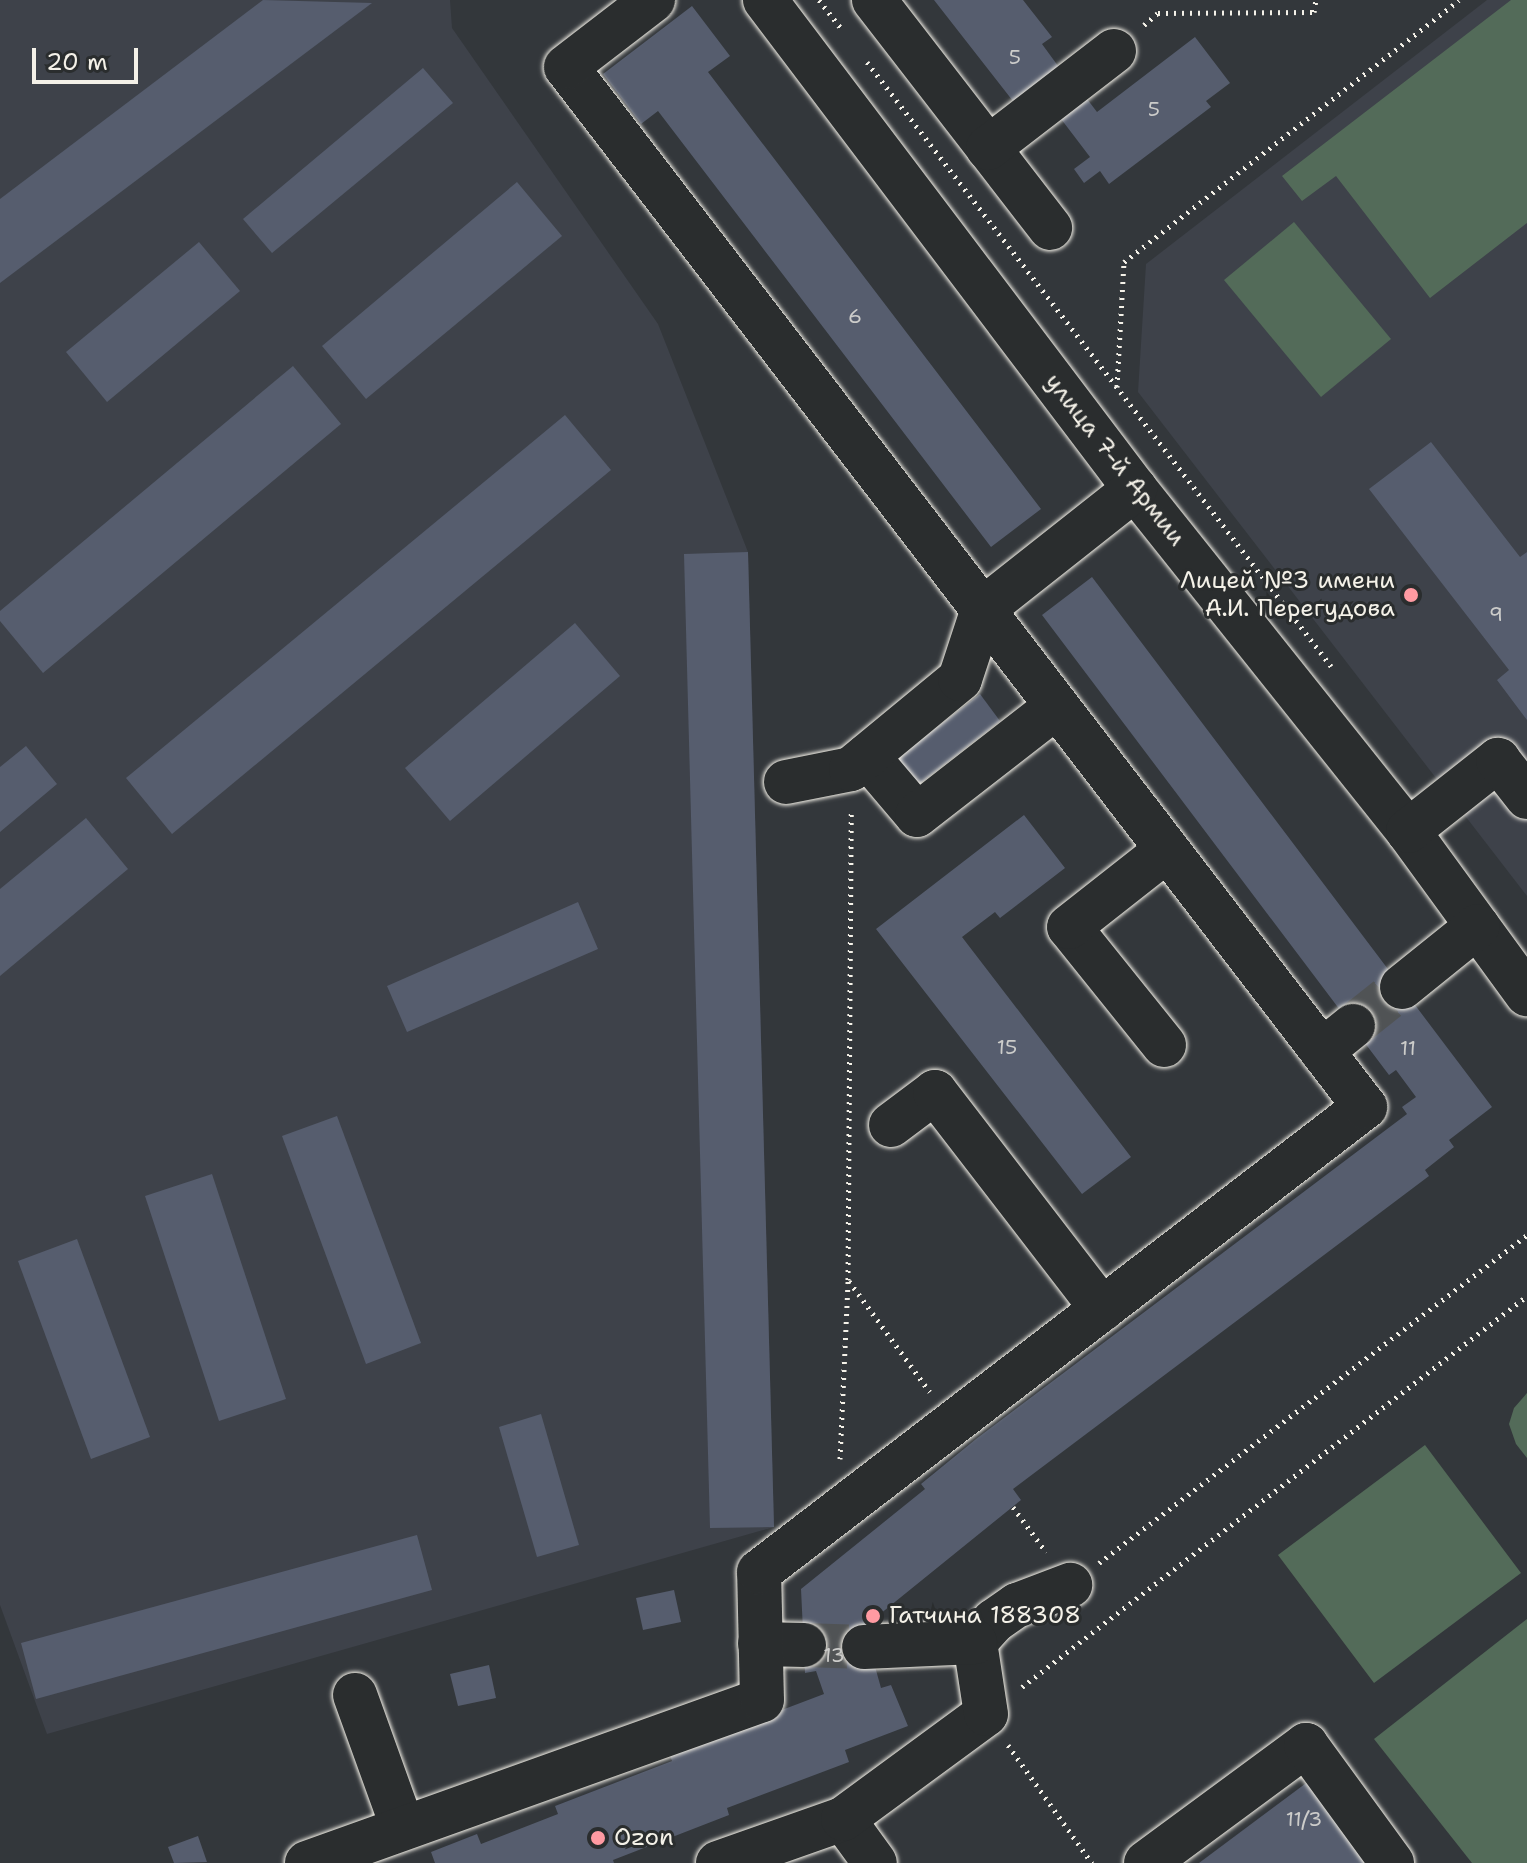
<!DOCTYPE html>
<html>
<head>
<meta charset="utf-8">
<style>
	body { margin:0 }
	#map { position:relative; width:1527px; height:1863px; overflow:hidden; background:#33373b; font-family:"Shantell Sans",sans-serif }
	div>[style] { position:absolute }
	.built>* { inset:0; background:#3e424a }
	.green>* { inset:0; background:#536b59 }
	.building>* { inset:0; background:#565d6e }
	.minor-tunnel>* { height:44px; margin-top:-22px; transform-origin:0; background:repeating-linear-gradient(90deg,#505355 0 44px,transparent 0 66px) }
	.path>* { height:5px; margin-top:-2.5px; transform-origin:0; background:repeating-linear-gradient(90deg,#f4f1e8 0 2px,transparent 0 8px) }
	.roads { filter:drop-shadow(0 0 2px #f4f1e8) drop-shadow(0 0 2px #f4f1e8) }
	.minor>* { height:44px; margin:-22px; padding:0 22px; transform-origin:22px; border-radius:22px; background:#2a2d2e }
	.dots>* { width:22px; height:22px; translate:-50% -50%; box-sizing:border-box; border:4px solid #2a2d2e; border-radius:50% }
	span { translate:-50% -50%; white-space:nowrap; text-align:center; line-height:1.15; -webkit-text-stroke:6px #2a2d2e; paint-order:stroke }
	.number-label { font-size:20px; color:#ccccca }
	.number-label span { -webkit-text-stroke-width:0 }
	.street-label { font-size:24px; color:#f4f1e8 }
	.poi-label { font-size:24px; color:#f4f1e8 }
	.right { translate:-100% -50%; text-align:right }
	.left { translate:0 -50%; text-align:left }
	.scale { position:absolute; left:32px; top:48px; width:106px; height:36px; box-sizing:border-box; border:4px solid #f4f1e8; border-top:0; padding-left:10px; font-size:24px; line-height:28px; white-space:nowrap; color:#f4f1e8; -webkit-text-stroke:6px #2a2d2e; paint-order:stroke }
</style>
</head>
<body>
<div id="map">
	<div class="built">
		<div style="clip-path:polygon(0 0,450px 0,452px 28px,658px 324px,748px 552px,774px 1527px,47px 1734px,0 1605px)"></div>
		<div style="clip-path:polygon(1487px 0,1527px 0,1527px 896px,1138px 392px,1146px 264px)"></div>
	</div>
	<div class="green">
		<div style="clip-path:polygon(1511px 0,1527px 0,1527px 223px,1430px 298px,1336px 176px,1302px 201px,1282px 176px)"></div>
		<div style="clip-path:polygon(1294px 222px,1391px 339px,1321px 397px,1224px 280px)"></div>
		<div style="clip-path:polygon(1527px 1393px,1527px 1458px,1516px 1444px,1509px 1424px,1514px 1408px)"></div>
		<div style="clip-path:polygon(1425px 1445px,1521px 1573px,1374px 1683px,1278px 1555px)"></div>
		<div style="clip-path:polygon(1527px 1619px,1527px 1863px,1472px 1863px,1374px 1739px)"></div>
	</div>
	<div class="building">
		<div style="clip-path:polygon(263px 0,372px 3px,0 283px,0 199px)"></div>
		<div style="clip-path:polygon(934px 0,1023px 0,1052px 37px,1042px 44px,1061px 70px,1016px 105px)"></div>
		<div style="clip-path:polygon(692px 6px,730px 56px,708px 72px,1041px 509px,991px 547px,658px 111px,641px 124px,603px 74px)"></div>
		<div style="clip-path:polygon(1195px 37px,1230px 83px,1206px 101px,1211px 107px,1109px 184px,1100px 171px,1084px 183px,1074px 169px,1090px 157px,1055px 111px,1081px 91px,1097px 112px)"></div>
		<div style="clip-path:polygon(423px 68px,453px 103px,272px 253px,243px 219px)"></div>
		<div style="clip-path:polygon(517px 182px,562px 236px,366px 399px,322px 346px)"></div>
		<div style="clip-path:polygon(199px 242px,240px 291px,107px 402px,66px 352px)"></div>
		<div style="clip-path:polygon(293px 366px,341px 424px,43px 673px,0 621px,0 611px)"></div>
		<div style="clip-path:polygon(565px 415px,611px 470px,172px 834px,126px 778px)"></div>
		<div style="clip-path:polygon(1431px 442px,1520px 557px,1527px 552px,1527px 720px,1497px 680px,1509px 670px,1369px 489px)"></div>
		<div style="clip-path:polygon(748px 552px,774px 1527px,710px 1528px,684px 554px)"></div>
		<div style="clip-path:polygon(1092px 577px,1492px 1107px,1449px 1140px,1454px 1147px,1425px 1170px,1429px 1176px,1013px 1489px,1021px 1500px,864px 1627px,881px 1688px,891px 1685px,908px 1726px,845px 1750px,849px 1762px,727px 1808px,729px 1815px,613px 1860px,614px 1863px,435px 1863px,431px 1852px,477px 1834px,481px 1844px,558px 1814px,555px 1806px,672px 1761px,669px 1753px,824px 1694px,816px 1671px,805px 1673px,801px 1589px,925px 1489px,921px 1484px,976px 1439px,1407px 1114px,1402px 1107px,1416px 1097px,1396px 1070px,1389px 1075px,1042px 615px)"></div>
		<div style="clip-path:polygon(575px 623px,620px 676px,450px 821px,405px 768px)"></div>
		<div style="clip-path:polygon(980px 694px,1000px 721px,918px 785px,897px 758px)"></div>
		<div style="clip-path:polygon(26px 746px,57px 784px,0 832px,0 767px)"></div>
		<div style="clip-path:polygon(1024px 815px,1065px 868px,1000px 918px,995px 912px,962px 937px,1131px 1157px,1082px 1194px,876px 929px)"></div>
		<div style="clip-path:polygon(86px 818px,128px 869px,0 976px,0 889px)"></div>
		<div style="clip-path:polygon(578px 902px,598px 949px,407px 1032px,387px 986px)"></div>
		<div style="clip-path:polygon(337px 1116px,421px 1343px,366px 1364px,282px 1136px)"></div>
		<div style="clip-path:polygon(212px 1174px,286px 1399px,219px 1421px,145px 1196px)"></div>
		<div style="clip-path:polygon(77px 1239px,150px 1437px,91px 1459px,18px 1261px)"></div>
		<div style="clip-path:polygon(541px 1414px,579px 1545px,537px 1557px,499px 1427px)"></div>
		<div style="clip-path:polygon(417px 1535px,432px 1590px,36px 1699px,21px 1643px)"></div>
		<div style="clip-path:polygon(674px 1590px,681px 1622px,643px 1630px,636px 1598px)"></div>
		<div style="clip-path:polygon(489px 1665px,496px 1698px,458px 1706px,450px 1674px)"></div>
		<div style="clip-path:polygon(1317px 1775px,1383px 1863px,1199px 1863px)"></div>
		<div style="clip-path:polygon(198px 1836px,207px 1862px,174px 1863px,168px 1847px)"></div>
	</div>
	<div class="minor-tunnel">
		<div style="left:1353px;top:1026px;width:63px;rotate:-38.5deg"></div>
		<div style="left:804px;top:1645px;width:60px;rotate:1.9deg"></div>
	</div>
	<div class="path">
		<div style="left:819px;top:0;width:36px;rotate:52deg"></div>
		<div style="left:1144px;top:25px;width:18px;rotate:-41deg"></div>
		<div style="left:1158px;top:13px;width:156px;rotate:-0.4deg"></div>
		<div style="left:1314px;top:12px;width:12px;rotate:-81deg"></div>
		<div style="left:867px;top:62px;width:762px;rotate:52.47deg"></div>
		<div style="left:1117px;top:387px;width:125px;rotate:-86.8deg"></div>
		<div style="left:1124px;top:262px;width:425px;rotate:-38deg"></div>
		<div style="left:849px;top:1281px;width:137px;rotate:53.9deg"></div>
		<div style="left:840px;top:1459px;width:179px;rotate:-87.4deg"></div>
		<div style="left:848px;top:1280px;width:470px;rotate:-89.6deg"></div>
		<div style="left:1013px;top:1507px;width:56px;rotate:53.7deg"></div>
		<div style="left:1099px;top:1563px;width:539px;rotate:-37.46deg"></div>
		<div style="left:1022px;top:1687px;width:639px;rotate:-37.75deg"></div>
		<div style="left:1008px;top:1745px;width:145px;rotate:54.6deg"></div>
	</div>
	<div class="roads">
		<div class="minor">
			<div style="left:765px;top:0;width:613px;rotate:52.89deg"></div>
			<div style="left:1135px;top:489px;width:438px;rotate:51.4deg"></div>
			<div style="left:1408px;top:831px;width:202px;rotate:53.9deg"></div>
			<div style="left:874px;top:0;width:288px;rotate:52.3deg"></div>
			<div style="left:988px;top:148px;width:159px;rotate:-37.6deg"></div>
			<div style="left:867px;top:756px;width:77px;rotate:49.7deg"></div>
			<div style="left:917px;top:815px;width:177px;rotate:-37.9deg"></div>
			<div style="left:786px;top:782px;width:66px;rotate:-11.3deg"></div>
			<div style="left:851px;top:769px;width:141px;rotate:-39.5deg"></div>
			<div style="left:960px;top:679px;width:74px;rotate:-71.8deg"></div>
			<div style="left:983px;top:609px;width:194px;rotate:-38.3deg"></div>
			<div style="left:1408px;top:831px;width:115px;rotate:-38.3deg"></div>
			<div style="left:1498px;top:760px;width:47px;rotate:51.9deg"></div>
			<div style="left:1402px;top:987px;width:97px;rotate:-38.8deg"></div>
			<div style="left:1164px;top:1045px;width:151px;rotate:-128.8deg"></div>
			<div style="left:1069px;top:927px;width:125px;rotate:-38.2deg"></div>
			<div style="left:1322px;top:1051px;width:40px;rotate:-39deg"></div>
			<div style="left:891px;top:1125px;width:55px;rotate:-36.9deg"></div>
			<div style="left:935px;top:1092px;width:274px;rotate:52.4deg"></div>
			<div style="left:975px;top:1642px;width:28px;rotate:-48deg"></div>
			<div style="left:994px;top:1621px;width:28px;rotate:-35deg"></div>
			<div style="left:1017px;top:1605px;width:57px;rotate:-20.7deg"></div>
			<div style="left:760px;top:1644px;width:44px;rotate:1.3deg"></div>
			<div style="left:355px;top:1695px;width:141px;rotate:70.2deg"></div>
			<div style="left:843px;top:1819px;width:54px;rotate:54deg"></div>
			<div style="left:307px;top:1863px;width:483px;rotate:-19.7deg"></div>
			<div style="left:762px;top:1700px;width:128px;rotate:-91.3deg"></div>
			<div style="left:759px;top:1572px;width:764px;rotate:-37.5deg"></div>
			<div style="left:1365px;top:1107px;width:1311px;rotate:-127.53deg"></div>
			<div style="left:566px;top:67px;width:110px;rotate:-37.6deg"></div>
			<div style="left:718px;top:1863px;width:133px;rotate:-19.4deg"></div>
			<div style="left:843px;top:1819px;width:177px;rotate:-36.3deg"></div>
			<div style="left:986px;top:1714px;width:73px;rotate:-98.7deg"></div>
			<div style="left:975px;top:1642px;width:111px;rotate:177.4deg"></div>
			<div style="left:1146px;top:1863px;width:199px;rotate:-36.4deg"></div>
			<div style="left:1306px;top:1745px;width:146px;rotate:53.9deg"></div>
		</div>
	</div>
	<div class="dots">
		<div style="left:1411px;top:595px;background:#ff9aa2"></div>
		<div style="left:873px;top:1616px;background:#ff9aa2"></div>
		<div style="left:598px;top:1838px;background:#ff9aa2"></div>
	</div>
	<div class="number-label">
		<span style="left:1015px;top:57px">5</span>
		<span style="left:1154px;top:109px">5</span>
		<span style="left:855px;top:316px">6</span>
		<span style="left:1496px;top:614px">9</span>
		<span style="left:1007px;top:1047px">15</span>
		<span style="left:1408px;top:1048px">11</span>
		<span style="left:834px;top:1655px">13</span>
		<span style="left:1304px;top:1819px">11/3</span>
	</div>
	<div class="street-label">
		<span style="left:1115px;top:460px;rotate:52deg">улица 7-й Армии</span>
	</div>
	<div class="poi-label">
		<span class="right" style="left:1395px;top:595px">Лицей №3 имени<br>А.И. Перегудова</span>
		<span class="left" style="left:889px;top:1616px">Гатчина 188308</span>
		<span class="left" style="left:614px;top:1838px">Ozon</span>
	</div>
	<div class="scale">20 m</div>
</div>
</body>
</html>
